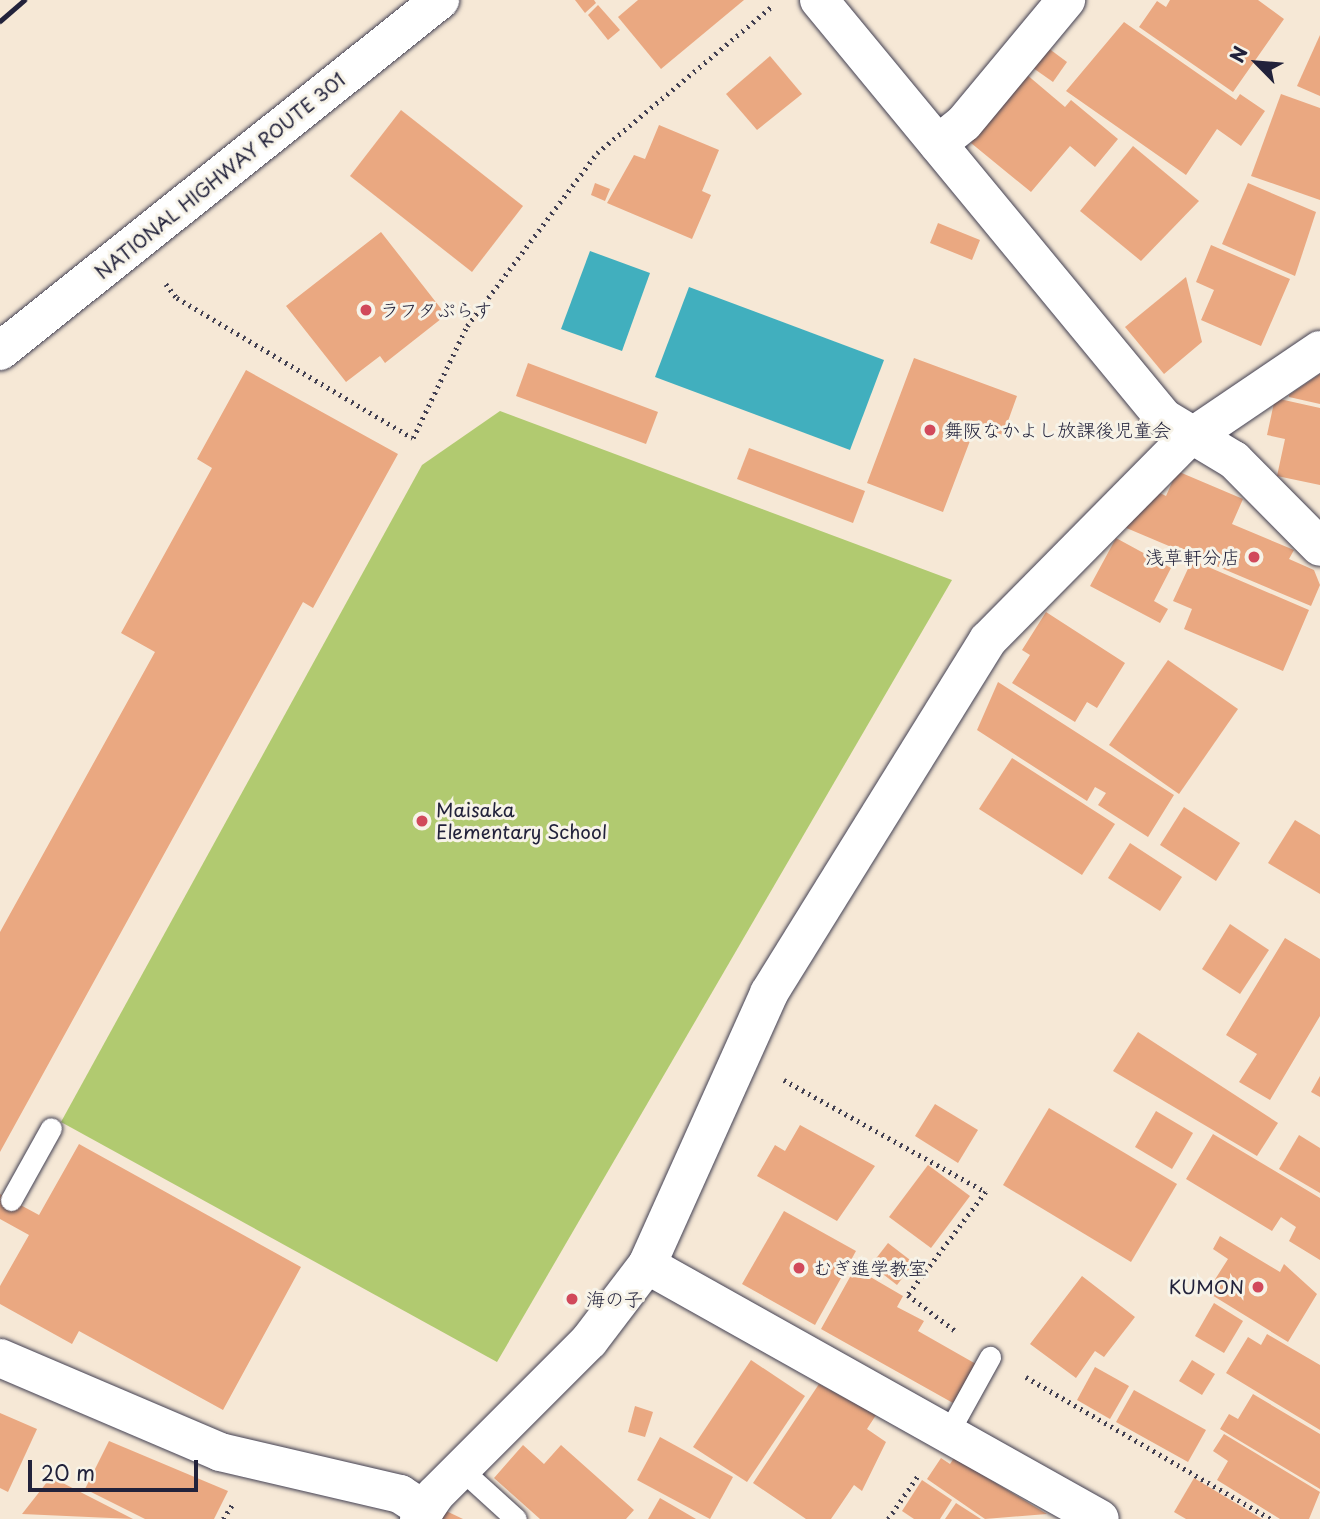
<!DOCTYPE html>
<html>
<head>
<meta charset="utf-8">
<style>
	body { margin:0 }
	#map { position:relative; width:1320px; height:1519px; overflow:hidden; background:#f6e8d6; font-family:"Playpen Sans","Klee One",sans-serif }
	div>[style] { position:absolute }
	.green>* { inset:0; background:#b1ca70 }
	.water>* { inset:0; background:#41afbe }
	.building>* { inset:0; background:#eaa881 }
	.path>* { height:4.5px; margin-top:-2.25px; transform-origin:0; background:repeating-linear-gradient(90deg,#424052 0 2px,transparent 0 7px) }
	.roads { filter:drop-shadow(0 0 2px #424052) drop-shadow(0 0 2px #424052) }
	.service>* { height:21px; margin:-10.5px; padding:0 10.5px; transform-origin:10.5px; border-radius:10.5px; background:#fff }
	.minor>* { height:38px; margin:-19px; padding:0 19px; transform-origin:19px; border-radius:19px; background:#fff }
	.trunk>* { height:38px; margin:-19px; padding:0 19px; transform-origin:19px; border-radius:19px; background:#fff }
	.rail>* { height:5px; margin:-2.5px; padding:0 2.5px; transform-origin:2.5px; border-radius:2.5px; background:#22223b }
	.dots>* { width:19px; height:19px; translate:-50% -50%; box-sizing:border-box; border:4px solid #f7f3e8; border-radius:50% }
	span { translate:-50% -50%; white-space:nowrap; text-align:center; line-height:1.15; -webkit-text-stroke:6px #f7f3e8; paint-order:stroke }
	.street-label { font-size:19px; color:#22223b }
	.poi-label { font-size:19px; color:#22223b }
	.left { translate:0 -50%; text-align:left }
	.right { translate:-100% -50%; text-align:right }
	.north { position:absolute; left:1222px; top:28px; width:70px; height:70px; -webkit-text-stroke:5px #f7f3e8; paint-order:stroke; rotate:295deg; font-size:19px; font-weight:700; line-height:28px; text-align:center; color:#22223b }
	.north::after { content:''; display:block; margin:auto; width:24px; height:32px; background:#22223b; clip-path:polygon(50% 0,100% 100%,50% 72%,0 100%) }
	.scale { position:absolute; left:28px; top:1460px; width:170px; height:32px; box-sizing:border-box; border:4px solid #22223b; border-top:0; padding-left:9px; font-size:21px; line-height:24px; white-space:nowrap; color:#22223b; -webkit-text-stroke:5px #f7f3e8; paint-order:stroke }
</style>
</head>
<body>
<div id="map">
	<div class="green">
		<div style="clip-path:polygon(500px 411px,952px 580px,497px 1362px,61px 1122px,422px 465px)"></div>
	</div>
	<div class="water">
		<div style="clip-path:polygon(590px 251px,650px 273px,622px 351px,561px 329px)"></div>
		<div style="clip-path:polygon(689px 287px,884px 360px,850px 450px,655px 377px)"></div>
	</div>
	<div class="building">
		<div style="clip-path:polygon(575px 0,594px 0,596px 3px,585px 13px)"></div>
		<div style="clip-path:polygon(638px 0,744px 0,661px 69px,618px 17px)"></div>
		<div style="clip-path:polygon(1170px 0,1258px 0,1284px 19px,1233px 92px,1139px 27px,1157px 1px,1166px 7px)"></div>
		<div style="clip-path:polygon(598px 5px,620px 30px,608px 40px,588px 15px)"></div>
		<div style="clip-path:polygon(1124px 22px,1236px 100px,1240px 94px,1265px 111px,1241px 146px,1217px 129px,1186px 175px,1066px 91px)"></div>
		<div style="clip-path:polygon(1320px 35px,1320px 96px,1297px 86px)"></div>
		<div style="clip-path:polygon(1040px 42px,1067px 62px,1053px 82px,1026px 63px)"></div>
		<div style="clip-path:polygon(770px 56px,802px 94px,757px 130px,726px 94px)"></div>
		<div style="clip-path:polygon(1026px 74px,1065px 107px,1071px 100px,1118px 139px,1095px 167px,1070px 146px,1031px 192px,971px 143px)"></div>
		<div style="clip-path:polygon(1281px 94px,1320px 108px,1320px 200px,1251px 176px)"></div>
		<div style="clip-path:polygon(401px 110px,523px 206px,472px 272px,350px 176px)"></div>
		<div style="clip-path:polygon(659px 125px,719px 150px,702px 191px,711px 195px,692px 239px,607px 203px,634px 155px,645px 159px)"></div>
		<div style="clip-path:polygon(1133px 146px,1199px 201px,1141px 261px,1080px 211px)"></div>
		<div style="clip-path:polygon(595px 183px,610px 189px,605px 201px,591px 195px)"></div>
		<div style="clip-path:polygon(1248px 183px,1316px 212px,1295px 276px,1222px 244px)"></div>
		<div style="clip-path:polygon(938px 223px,980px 240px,972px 260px,930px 243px)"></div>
		<div style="clip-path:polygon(381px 232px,446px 315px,385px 363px,380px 356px,346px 382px,286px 306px)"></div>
		<div style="clip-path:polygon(1211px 245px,1290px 279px,1261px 346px,1201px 320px,1214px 290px,1196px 282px)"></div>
		<div style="clip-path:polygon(1186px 277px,1202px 342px,1164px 374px,1125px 327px)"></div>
		<div style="clip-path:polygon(914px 358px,1017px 396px,1003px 435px,976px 425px,943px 512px,867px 483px)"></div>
		<div style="clip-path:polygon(528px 363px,658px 412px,646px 444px,516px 396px)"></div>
		<div style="clip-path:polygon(246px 370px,398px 454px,313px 608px,303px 602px,0 1152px,0 932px,155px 652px,121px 633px,212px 468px,197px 459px)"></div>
		<div style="clip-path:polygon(1320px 374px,1320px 404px,1289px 397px,1289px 395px)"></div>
		<div style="clip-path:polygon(1275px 398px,1320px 408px,1320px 485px,1277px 476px,1285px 439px,1267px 435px)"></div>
		<div style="clip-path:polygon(749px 448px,865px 491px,853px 523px,737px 479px)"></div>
		<div style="clip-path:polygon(1177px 471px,1243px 499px,1232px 524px,1294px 550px,1289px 559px,1314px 570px,1320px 585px,1311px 606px,1124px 527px,1158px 492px,1166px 496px)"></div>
		<div style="clip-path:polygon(1116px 538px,1171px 568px,1154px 601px,1168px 609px,1160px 623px,1090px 586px)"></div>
		<div style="clip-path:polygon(1192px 560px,1309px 610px,1283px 671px,1184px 629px,1192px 609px,1173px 601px)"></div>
		<div style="clip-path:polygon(1046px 612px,1125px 663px,1097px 708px,1087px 702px,1075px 722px,1012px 683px,1030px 655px,1022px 650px)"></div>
		<div style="clip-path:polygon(1168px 660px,1238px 709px,1179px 794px,1109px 745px)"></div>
		<div style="clip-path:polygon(998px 682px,1174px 795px,1148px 837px,1098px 805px,1106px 793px,1095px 787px,1087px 801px,977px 730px)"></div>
		<div style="clip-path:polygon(1012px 758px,1115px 824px,1082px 875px,979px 809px)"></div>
		<div style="clip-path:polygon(1184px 807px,1240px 843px,1216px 881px,1160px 845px)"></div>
		<div style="clip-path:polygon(1295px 820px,1320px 835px,1320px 894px,1268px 863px)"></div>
		<div style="clip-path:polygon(1130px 843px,1182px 877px,1160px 911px,1108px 878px)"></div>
		<div style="clip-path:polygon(1230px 924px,1269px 950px,1240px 994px,1202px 969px)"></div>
		<div style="clip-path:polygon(1285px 938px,1320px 959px,1320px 1016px,1270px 1100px,1239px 1082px,1257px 1054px,1226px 1035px)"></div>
		<div style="clip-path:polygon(1138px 1032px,1278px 1123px,1257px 1156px,1113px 1071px)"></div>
		<div style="clip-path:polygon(1320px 1076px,1320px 1097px,1311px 1092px)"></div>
		<div style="clip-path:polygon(935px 1104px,978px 1130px,958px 1163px,915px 1136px)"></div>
		<div style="clip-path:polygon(1049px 1108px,1177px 1184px,1131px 1262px,1003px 1185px)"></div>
		<div style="clip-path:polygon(1156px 1111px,1193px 1133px,1172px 1169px,1135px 1147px)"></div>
		<div style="clip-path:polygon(800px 1125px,875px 1166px,837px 1221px,757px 1176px,775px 1145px,785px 1151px)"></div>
		<div style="clip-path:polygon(1213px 1134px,1320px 1198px,1320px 1260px,1289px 1241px,1296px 1227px,1281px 1217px,1272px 1231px,1186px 1179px)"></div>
		<div style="clip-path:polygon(1299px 1135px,1320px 1148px,1320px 1193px,1279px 1169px)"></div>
		<div style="clip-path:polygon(79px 1144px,301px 1267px,223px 1410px,79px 1331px,72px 1344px,0 1304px,0 1286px,29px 1235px,0 1219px,0 1194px,39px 1215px)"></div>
		<div style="clip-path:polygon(928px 1165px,970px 1196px,931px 1248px,889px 1217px)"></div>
		<div style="clip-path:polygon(784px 1211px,856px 1251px,815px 1325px,742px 1284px)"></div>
		<div style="clip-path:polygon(1220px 1236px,1280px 1272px,1284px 1264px,1317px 1294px,1288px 1342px,1207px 1292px,1228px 1259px,1213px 1249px)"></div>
		<div style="clip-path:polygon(888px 1243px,914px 1263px,897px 1285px,871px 1265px)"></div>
		<div style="clip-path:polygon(855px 1268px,903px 1296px,897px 1307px,924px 1321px,918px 1331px,976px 1364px,953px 1403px,821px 1329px)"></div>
		<div style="clip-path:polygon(1082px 1276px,1135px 1317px,1104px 1357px,1095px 1351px,1076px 1378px,1030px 1344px)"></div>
		<div style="clip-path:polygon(1214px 1303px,1243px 1321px,1224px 1353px,1195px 1336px)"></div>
		<div style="clip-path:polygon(1267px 1334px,1320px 1365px,1320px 1430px,1226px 1373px,1248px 1337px,1261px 1345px)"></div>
		<div style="clip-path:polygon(751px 1360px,805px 1396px,747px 1482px,693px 1447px)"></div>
		<div style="clip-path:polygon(1192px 1360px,1215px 1374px,1202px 1395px,1179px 1381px)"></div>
		<div style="clip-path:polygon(1095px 1367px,1129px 1386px,1110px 1419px,1077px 1400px)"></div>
		<div style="clip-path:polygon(819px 1384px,876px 1415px,867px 1429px,886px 1442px,862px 1491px,854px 1485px,831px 1519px,806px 1519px,753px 1483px)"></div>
		<div style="clip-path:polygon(1134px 1390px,1206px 1430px,1188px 1462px,1116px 1422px)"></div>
		<div style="clip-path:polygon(1253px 1394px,1320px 1434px,1320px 1489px,1220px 1429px,1229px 1414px,1238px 1419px)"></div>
		<div style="clip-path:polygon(635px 1406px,653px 1412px,645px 1437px,628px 1432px)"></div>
		<div style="clip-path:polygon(0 1413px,37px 1429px,8px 1492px,0 1488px)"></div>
		<div style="clip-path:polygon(1224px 1434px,1320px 1492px,1309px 1519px,1280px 1519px,1217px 1480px,1228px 1461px,1213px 1451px)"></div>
		<div style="clip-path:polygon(660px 1437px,733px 1477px,710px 1519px,637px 1480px)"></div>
		<div style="clip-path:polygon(109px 1441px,228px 1491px,214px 1519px,145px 1519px,85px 1489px)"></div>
		<div style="clip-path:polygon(523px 1445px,544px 1464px,561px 1445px,634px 1510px,626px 1519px,540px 1519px,494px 1478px)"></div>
		<div style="clip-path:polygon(941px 1458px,950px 1464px,954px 1458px,1047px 1514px,985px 1519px,927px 1479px)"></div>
		<div style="clip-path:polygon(51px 1477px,133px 1519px,22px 1514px)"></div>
		<div style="clip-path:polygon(1194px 1478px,1262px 1519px,1186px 1519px,1174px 1512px)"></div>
		<div style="clip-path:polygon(922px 1480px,952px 1500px,940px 1519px,914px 1519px,902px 1511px)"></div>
		<div style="clip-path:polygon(660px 1498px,696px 1519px,648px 1519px)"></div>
		<div style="clip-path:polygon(956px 1503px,981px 1519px,945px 1519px)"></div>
		<div style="clip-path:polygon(442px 1509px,463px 1519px,437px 1519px)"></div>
	</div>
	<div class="path">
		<div style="left:166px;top:284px;width:18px;rotate:52deg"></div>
		<div style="left:177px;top:298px;width:274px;rotate:30.7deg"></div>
		<div style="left:413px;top:438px;width:124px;rotate:-64.3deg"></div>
		<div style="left:467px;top:326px;width:216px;rotate:-53.1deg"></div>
		<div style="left:597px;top:153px;width:227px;rotate:-40deg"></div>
		<div style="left:784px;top:1080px;width:231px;rotate:29deg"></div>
		<div style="left:986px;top:1192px;width:129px;rotate:127.1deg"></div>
		<div style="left:908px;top:1295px;width:61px;rotate:37.1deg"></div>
		<div style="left:1026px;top:1377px;width:283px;rotate:30.1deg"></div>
		<div style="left:223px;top:1519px;width:17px;rotate:-57deg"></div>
		<div style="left:888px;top:1519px;width:55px;rotate:-55.4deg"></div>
	</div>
	<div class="roads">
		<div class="service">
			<div style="left:11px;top:1200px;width:82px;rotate:-60.9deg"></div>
			<div style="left:948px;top:1433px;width:87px;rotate:-61.1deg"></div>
			<div style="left:461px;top:1469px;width:74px;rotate:42.3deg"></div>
		</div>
		<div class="minor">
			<div style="left:819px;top:0;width:542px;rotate:50.47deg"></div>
			<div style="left:1164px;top:418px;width:82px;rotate:31deg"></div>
			<div style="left:1234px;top:460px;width:122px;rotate:45.3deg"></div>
			<div style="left:938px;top:144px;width:33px;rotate:-39deg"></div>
			<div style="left:964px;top:123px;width:160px;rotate:-50.3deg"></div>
			<div style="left:647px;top:1265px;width:519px;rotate:29.28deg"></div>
			<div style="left:0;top:1358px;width:239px;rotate:23.1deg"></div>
			<div style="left:220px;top:1452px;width:185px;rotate:13.1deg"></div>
			<div style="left:400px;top:1494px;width:30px;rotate:33deg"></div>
			<div style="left:419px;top:1519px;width:29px;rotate:-56deg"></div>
			<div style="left:435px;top:1495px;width:218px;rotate:-45deg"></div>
			<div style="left:589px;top:1341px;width:96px;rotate:-52.7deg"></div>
			<div style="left:647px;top:1265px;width:298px;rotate:-65.8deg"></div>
			<div style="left:769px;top:993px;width:415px;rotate:-58.2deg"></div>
			<div style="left:988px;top:640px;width:279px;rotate:-45.3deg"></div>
			<div style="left:1184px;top:442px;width:164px;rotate:-34.1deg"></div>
		</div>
		<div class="trunk">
			<div style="left:0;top:351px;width:563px;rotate:-38.58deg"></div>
		</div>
	</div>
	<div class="rail">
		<div style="left:0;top:21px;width:32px;rotate:-41deg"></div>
	</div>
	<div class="dots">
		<div style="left:366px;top:310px;background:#d1495b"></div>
		<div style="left:930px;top:430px;background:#d1495b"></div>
		<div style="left:1254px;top:557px;background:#d1495b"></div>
		<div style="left:422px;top:821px;background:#d1495b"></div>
		<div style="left:799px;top:1268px;background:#d1495b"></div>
		<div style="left:1258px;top:1287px;background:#d1495b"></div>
		<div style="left:572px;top:1299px;background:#d1495b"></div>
	</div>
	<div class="street-label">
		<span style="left:220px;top:176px;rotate:-39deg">NATIONAL HIGHWAY ROUTE 301</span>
	</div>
	<div class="poi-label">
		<span class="left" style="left:380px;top:310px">ラフタぷらす</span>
		<span class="left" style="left:944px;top:430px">舞阪なかよし放課後児童会</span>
		<span class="right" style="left:1240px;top:557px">浅草軒分店</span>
		<span class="left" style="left:436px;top:821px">Maisaka<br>Elementary School</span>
		<span class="left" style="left:813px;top:1268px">むぎ進学教室</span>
		<span class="right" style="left:1244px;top:1287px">KUMON</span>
		<span class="left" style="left:586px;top:1299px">海の子</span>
	</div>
	<div class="north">N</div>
	<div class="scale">20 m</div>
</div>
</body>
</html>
